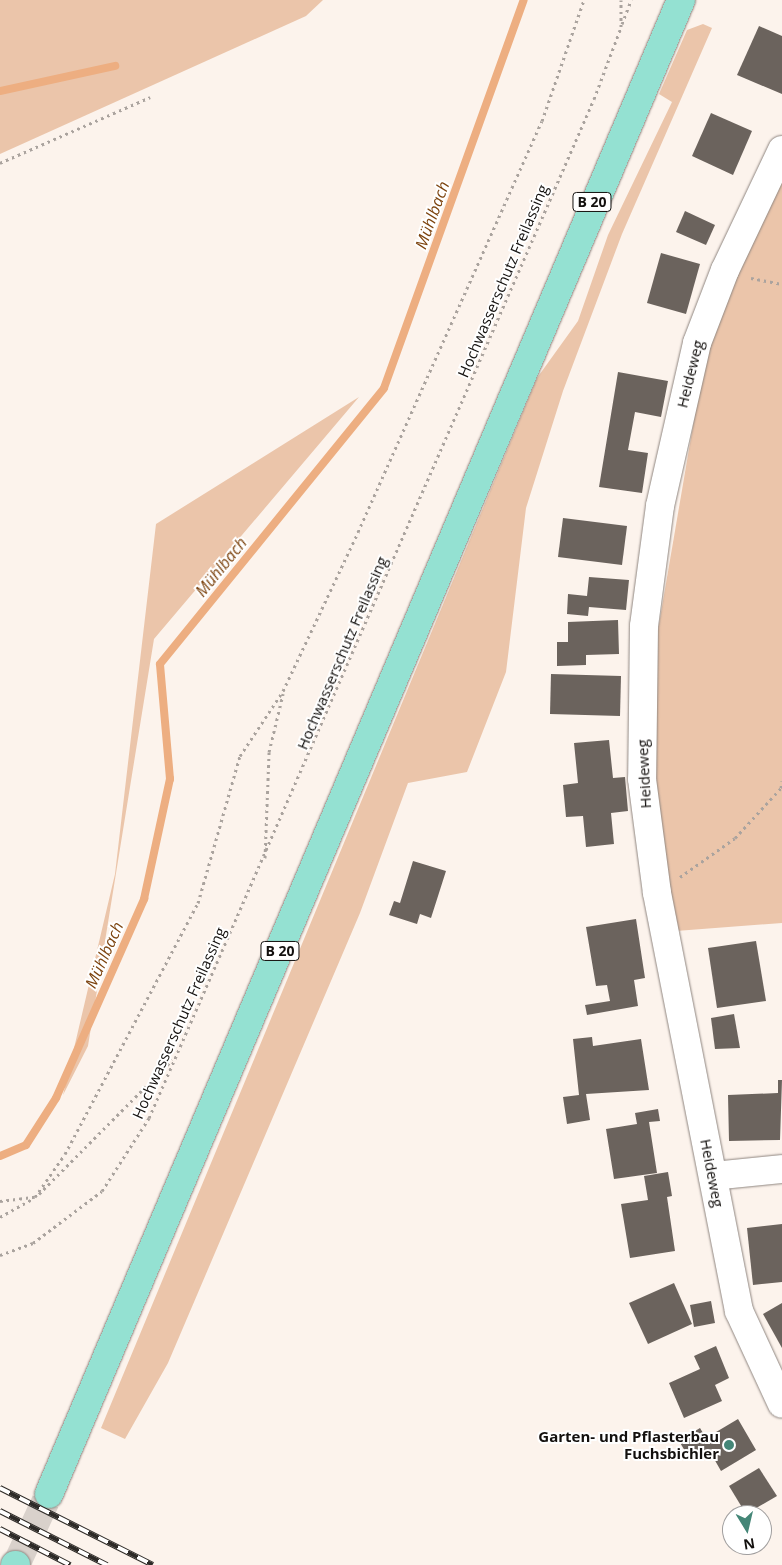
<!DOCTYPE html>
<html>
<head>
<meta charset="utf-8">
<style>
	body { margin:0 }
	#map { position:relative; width:782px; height:1565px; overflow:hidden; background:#fcf3ec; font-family:"Open Sans",sans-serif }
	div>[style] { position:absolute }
	.green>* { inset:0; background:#ebc5aa }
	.stream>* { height:8px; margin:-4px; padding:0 4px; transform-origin:4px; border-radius:4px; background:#edae81 }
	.building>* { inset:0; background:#6b635d }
	.primary-tunnel>* { height:28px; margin-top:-14px; transform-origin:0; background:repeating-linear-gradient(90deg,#d9d1cb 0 28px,transparent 0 42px) }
	.path>* { height:3px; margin-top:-1.5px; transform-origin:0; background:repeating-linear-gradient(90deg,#aaa39e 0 2.5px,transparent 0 6.5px) }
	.roads { filter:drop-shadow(0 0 1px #8f8680) drop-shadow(0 0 1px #8f8680) }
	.street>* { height:28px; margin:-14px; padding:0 14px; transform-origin:14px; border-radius:14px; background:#fff }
	.primary>* { height:28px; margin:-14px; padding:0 14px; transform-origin:14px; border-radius:14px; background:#94e1d2 }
	.rail>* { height:5.5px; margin-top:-2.75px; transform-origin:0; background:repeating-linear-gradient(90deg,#fff 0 11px,#2d2a27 0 22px); box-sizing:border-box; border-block:1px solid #2d2a27 }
	.dots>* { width:14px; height:14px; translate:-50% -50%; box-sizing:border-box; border:2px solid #fff; border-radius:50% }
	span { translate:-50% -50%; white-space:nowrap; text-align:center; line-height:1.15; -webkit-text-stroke:4px #fff; paint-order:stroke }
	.shield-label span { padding:1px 4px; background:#fff; border:1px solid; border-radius:4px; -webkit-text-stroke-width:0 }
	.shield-label { font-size:14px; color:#13100e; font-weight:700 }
	.street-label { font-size:15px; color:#13100e }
	.poi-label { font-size:15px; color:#13100e; font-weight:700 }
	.right { translate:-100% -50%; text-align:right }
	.water-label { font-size:16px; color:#7c430e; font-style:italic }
	.north { position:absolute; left:722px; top:1505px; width:50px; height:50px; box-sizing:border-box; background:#fff; border:1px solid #a19f9f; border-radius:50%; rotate:171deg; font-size:14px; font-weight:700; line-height:20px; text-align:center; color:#13100e }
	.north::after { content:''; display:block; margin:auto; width:18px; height:22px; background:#448677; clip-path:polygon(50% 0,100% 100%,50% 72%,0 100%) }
</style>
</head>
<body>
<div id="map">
	<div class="green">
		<div style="clip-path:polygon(0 0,323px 0,306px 16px,0 154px)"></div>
		<div style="clip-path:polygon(703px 24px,712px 28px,622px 234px,563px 391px,526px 508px,506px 672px,467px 772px,408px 783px,360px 913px,168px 1363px,125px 1439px,101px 1428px,537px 378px,578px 321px,608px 235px,672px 102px,659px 94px,687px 30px)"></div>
		<div style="clip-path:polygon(782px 174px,782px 923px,676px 931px,655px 779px,658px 630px,706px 350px,732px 277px)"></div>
		<div style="clip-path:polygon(359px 397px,154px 639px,88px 1046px,63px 1095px,115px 874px,156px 524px)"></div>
	</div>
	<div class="stream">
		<div style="left:0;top:91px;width:118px;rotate:-12.3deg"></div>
		<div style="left:0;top:1156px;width:28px;rotate:-23deg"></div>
		<div style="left:26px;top:1145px;width:56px;rotate:-57.4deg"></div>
		<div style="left:56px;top:1098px;width:218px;rotate:-66.1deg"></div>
		<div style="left:144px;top:899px;width:123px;rotate:-77.8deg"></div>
		<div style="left:170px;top:779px;width:115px;rotate:-95deg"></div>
		<div style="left:160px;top:664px;width:355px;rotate:-50.9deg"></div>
		<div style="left:384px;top:388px;width:412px;rotate:-70.2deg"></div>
	</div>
	<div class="building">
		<div style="clip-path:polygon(759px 26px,782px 36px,782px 94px,737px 75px)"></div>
		<div style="clip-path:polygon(711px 113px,752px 131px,733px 175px,692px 156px)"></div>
		<div style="clip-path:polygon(685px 211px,715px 225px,706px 245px,676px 232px)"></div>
		<div style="clip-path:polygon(661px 253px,700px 264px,686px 314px,647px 303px)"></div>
		<div style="clip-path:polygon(618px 372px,668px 381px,661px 417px,635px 412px,628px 450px,648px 453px,642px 493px,599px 487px)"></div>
		<div style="clip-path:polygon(563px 518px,627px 526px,622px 565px,558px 557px)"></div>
		<div style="clip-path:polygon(589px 577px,629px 580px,626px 610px,589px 607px,588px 616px,567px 614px,568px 594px,587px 596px)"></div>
		<div style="clip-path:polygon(618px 620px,619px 654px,586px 655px,586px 665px,557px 666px,557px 642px,568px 642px,568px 622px)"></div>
		<div style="clip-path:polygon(551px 674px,621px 676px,620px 716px,550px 714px)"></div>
		<div style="clip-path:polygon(609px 740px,613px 778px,625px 777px,628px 811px,611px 813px,614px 844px,586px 847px,583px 816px,566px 817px,563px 785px,578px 783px,574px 743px)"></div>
		<div style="clip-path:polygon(413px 861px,446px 871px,431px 918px,420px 914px,417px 924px,389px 915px,394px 901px,400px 903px)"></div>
		<div style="clip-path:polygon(636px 919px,645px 978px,634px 980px,638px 1006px,587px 1015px,585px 1005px,610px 1001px,607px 985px,596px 986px,586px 927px)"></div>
		<div style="clip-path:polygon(756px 941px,766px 1001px,717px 1008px,708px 948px)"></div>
		<div style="clip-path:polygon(734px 1014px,740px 1048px,715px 1049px,711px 1018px)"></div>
		<div style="clip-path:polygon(592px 1037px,593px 1046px,641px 1039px,649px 1090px,586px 1094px,590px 1120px,567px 1124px,563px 1097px,579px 1095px,573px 1039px)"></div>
		<div style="clip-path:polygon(778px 1080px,782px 1080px,780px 1140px,729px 1141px,728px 1095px,778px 1093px)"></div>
		<div style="clip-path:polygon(658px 1109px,660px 1121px,649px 1122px,657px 1173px,614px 1179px,606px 1129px,637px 1124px,635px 1113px)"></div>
		<div style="clip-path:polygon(668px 1172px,672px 1196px,667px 1197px,675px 1251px,630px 1258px,621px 1204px,648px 1200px,644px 1176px)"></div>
		<div style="clip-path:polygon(782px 1224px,782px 1282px,753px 1285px,747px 1228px)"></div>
		<div style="clip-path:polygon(674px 1283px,692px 1324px,648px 1344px,629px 1303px)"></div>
		<div style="clip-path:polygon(711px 1301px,715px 1323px,694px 1327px,690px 1305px)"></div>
		<div style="clip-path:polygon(782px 1303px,782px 1348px,763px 1314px)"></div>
		<div style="clip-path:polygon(716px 1346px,729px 1378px,715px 1385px,722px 1401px,684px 1418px,669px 1383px,700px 1369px,694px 1356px)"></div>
		<div style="clip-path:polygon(738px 1419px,756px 1450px,721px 1471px,709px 1450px,691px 1461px,679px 1441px,700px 1428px,706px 1438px)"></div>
		<div style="clip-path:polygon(759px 1468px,777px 1496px,746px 1514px,729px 1486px)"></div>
	</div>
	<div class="primary-tunnel">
		<div style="left:16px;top:1565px;width:78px;rotate:-65.1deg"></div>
	</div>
	<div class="path">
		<div style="left:622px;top:24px;width:26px;rotate:-69deg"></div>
		<div style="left:0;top:163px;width:164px;rotate:-23.7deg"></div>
		<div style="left:751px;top:278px;width:32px;rotate:11deg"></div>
		<div style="left:265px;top:858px;width:106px;rotate:-87.8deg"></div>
		<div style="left:269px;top:752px;width:60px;rotate:-76.4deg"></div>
		<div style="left:680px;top:877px;width:67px;rotate:-35.3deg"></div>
		<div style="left:735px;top:838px;width:68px;rotate:-47.4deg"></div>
		<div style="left:781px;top:788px;width:7px;rotate:-82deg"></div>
		<div style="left:39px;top:1194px;width:189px;rotate:-45.2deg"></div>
		<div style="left:0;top:1201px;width:35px;rotate:-7deg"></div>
		<div style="left:35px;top:1197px;width:52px;rotate:-55.1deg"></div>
		<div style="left:65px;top:1154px;width:284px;rotate:-62.1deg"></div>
		<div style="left:198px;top:903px;width:153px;rotate:-74.1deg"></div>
		<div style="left:240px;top:756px;width:78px;rotate:-56.5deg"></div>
		<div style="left:283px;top:691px;width:176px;rotate:-64.7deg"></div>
		<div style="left:358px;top:532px;width:450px;rotate:-65.9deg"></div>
		<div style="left:542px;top:121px;width:128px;rotate:-70.9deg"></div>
		<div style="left:0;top:1217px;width:37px;rotate:-29deg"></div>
		<div style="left:0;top:1255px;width:35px;rotate:-20deg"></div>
		<div style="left:33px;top:1243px;width:86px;rotate:-37deg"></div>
		<div style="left:102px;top:1191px;width:87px;rotate:-57.2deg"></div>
		<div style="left:149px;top:1118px;width:1112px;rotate:-66.41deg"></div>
		<div style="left:594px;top:99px;width:77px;rotate:-69.4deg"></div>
		<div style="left:621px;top:27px;width:27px;rotate:-90deg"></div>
	</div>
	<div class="roads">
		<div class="street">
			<div style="left:782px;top:150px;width:133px;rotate:115.4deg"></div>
			<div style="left:725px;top:270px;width:78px;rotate:111deg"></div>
			<div style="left:697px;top:343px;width:167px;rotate:102.8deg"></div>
			<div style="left:660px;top:506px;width:121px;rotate:97.6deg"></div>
			<div style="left:644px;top:626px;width:153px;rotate:90.7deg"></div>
			<div style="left:642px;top:779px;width:115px;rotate:82.5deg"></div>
			<div style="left:657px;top:893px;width:426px;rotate:78.9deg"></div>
			<div style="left:739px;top:1311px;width:102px;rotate:65.2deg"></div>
			<div style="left:713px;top:1176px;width:69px;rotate:-5.8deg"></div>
		</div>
		<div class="primary">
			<div style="left:49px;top:1494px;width:1622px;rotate:-67.07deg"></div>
			<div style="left:15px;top:1565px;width:1px"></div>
		</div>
	</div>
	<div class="rail">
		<div style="left:0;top:1488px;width:171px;rotate:26.7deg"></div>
		<div style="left:0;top:1511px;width:120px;rotate:26.8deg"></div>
		<div style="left:0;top:1529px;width:79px;rotate:27.2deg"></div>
	</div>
	<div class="dots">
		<div style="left:729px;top:1445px;background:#448677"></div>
	</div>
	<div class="shield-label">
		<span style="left:592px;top:202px">B 20</span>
		<span style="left:280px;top:951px">B 20</span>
	</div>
	<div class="street-label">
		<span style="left:503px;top:281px;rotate:-67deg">Hochwasserschutz Freilassing</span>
		<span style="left:690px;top:374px;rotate:-76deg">Heideweg</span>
		<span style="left:342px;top:653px;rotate:-67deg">Hochwasserschutz Freilassing</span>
		<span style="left:644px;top:774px;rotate:-93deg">Heideweg</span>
		<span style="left:179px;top:1023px;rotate:-66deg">Hochwasserschutz Freilassing</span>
		<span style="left:712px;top:1173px;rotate:79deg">Heideweg</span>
	</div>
	<div class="poi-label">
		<span class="right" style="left:719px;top:1445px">Garten- und Pflasterbau<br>Fuchsbichler</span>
	</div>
	<div class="water-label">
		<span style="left:432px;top:215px;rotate:-70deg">Mühlbach</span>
		<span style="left:221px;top:567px;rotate:-51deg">Mühlbach</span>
		<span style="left:104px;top:955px;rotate:-66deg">Mühlbach</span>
	</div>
	<div class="north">N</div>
</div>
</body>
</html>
